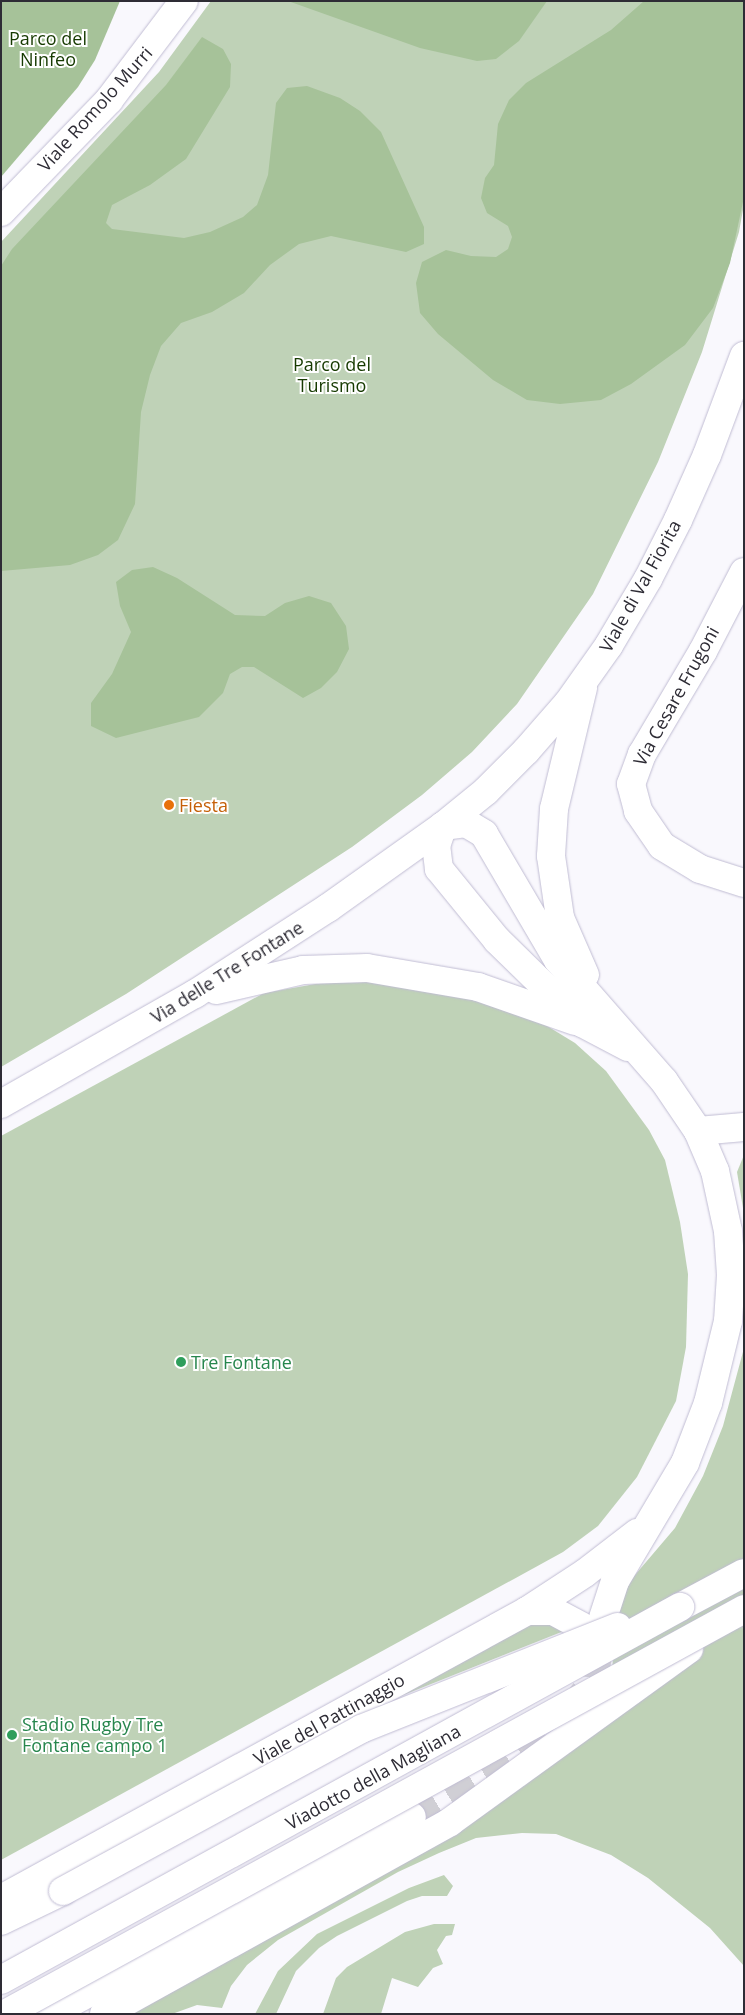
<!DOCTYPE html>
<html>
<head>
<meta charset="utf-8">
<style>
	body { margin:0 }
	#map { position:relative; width:745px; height:2015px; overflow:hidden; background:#f9f8fd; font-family:"Open Sans",sans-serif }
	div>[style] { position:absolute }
	.green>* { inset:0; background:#bfd2b7 }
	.forest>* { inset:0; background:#a6c299 }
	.secondary-tunnel>* { height:28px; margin-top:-14px; transform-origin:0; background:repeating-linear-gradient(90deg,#d0cfd5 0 28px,transparent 0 42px) }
	.roads { filter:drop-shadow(0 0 1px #c0bcd3) drop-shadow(0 0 1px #c0bcd3) }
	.secondary>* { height:28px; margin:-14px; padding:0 14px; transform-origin:14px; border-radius:14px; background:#fff }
	.highway>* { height:28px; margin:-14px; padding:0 14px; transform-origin:14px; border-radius:14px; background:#fff }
	.bridges { filter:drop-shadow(0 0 1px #c0bcd3) drop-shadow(0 0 1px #c0bcd3) }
	.highway-bridge>* { height:28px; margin:-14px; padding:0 14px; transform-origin:14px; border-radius:14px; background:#fff }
	.dots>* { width:14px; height:14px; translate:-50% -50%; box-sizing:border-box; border:2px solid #fff; border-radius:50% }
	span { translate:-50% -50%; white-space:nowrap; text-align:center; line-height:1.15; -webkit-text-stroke:4px #fff; paint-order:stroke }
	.park-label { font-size:18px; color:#163a00 }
	.street-label { font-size:18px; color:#2e2c35 }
	.food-label { font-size:18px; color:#c56008 }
	.left { translate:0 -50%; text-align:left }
	.leisure-label { font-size:18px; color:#27864d }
	.frame { position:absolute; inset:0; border:2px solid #2e2c35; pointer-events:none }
</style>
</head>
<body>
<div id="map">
	<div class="green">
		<div style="clip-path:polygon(211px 1px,744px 1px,744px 204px,739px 232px,702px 352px,658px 462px,593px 594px,517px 704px,472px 752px,422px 795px,352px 847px,126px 994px,1px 1067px,1px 242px,159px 72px)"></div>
		<div style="clip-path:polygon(361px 976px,440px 987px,534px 1018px,575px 1043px,606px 1071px,649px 1130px,665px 1160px,680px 1222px,688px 1274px,686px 1347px,676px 1401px,637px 1477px,598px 1526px,563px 1552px,1px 1860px,1px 1136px,264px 993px)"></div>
		<div style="clip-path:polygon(744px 1155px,744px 1214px,737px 1172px)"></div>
		<div style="clip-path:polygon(744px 1348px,744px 1966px,710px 1928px,648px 1878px,611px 1855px,556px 1834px,522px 1833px,476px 1838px,439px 1853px,398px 1872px,278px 1940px,247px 1965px,231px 1986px,222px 2008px,197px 2005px,172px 2014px,125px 2014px,546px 1764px,612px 1672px,616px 1619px,629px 1582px,675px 1528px,703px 1476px,723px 1426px)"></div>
		<div style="clip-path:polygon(543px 1621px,569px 1629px,386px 1702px,527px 1626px)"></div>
		<div style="clip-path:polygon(444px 1875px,453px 1886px,447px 1896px,422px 1896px,407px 1901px,337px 1936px,319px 1948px,296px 1971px,276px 2014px,255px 2014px,278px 1971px,317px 1934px,409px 1888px)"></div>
		<div style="clip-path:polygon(434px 1924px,455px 1924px,452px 1935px,446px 1936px,437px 1950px,443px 1964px,433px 1968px,418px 1987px,392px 1978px,381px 2014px,323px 2014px,336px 1978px,347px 1967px,405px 1932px)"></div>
	</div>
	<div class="forest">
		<div style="clip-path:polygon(1px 1px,120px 1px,95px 60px,78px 87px,1px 177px)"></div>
		<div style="clip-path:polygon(288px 1px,547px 1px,519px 41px,496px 59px,477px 61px,420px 48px)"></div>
		<div style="clip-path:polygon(644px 1px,744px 1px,744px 197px,730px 263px,713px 308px,685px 345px,631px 384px,601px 400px,560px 404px,527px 400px,493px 380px,438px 334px,420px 313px,416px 283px,422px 262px,446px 250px,471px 256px,496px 257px,508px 249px,512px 237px,508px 226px,487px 213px,481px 198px,485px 178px,494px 165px,498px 124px,509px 100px,526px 83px,611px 30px)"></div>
		<div style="clip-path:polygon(202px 37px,223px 49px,231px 64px,230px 87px,186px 159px,150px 185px,112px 205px,106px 223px,112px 229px,184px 238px,210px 232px,243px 217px,257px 205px,268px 175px,276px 103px,287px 88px,307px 86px,340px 98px,360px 111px,381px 132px,424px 227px,424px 244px,406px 252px,331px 236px,299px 244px,270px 265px,244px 293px,212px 312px,181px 323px,161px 346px,150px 375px,141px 412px,135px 504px,118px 540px,98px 555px,70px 565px,1px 571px,1px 266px,12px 249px,166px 85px)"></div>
		<div style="clip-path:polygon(153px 567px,177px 578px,235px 615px,265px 616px,285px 603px,309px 596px,331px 603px,346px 626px,349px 649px,337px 672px,321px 688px,303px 698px,254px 667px,242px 667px,230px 674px,223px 693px,199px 717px,116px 738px,91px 726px,91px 703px,112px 674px,131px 632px,120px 606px,116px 582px,132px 570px)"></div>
	</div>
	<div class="secondary-tunnel">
		<div style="left:412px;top:1817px;width:129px;rotate:-31.3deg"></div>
		<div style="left:522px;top:1750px;width:58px;rotate:-38deg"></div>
		<div style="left:568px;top:1714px;width:45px;rotate:-53.1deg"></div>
		<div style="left:595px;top:1678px;width:48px;rotate:-82.9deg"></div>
	</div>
	<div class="roads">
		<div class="secondary">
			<div style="left:1px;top:212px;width:156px;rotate:-46deg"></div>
			<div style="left:109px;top:100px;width:124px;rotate:-52.9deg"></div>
			<div style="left:744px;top:572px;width:89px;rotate:117.4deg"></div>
			<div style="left:703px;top:651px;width:120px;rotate:120.6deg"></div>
			<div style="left:642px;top:754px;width:32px;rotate:110deg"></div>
			<div style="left:631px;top:784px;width:28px;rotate:75deg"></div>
			<div style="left:638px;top:811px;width:42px;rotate:55.6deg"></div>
			<div style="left:662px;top:846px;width:44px;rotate:31.2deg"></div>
			<div style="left:700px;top:869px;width:46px;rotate:17.7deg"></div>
			<div style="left:583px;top:688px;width:124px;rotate:103.5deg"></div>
			<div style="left:554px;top:809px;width:47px;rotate:93.7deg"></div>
			<div style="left:551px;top:856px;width:63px;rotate:81.7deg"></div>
			<div style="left:560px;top:918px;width:62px;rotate:66.3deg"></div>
			<div style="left:216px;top:990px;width:89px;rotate:-12.9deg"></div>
			<div style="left:303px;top:970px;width:64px;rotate:-1.8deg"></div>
			<div style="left:367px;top:968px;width:113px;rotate:9.7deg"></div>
			<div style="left:478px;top:987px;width:103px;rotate:19.3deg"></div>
			<div style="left:628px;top:1047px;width:52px;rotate:-152.4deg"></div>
			<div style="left:582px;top:1023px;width:119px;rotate:-135.7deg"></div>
			<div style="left:497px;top:940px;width:92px;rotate:-129.2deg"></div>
			<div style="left:439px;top:869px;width:23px;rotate:-97deg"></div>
			<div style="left:436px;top:846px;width:21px;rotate:-71deg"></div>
			<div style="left:443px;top:826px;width:55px;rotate:-39.1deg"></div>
			<div style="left:486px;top:791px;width:57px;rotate:-45deg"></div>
			<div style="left:526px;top:751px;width:64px;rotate:-48.8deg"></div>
			<div style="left:568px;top:703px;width:71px;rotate:-54.7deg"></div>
			<div style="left:609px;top:645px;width:77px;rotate:-59.4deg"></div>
			<div style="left:648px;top:579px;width:66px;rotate:-63deg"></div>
			<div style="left:678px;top:520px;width:71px;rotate:-66deg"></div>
			<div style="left:707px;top:455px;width:106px;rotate:-69.5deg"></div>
			<div style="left:1px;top:1104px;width:223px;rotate:-29.6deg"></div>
			<div style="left:195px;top:994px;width:158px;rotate:-32.9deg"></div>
			<div style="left:328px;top:908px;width:141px;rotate:-35.5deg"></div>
			<div style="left:443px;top:826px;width:23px;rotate:-7deg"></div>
			<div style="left:466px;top:823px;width:21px;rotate:31deg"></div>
			<div style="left:484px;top:834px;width:146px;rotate:59.6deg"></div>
			<div style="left:558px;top:960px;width:161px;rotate:48.8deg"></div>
			<div style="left:664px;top:1081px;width:60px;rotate:55.8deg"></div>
			<div style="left:698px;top:1131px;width:43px;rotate:67deg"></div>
			<div style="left:715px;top:1171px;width:61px;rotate:77.8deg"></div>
			<div style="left:728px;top:1231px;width:44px;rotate:86.1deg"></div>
			<div style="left:731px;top:1275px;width:46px;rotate:93.7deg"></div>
			<div style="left:728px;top:1321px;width:84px;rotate:103.7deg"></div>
			<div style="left:708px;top:1403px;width:64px;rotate:111deg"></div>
			<div style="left:685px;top:1463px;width:137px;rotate:120.7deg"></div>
			<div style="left:615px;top:1581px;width:38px;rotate:108deg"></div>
			<div style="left:698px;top:1131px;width:46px;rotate:-5deg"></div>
			<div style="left:527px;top:1611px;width:26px"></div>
			<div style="left:553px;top:1611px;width:32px;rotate:28deg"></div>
			<div style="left:1px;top:1899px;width:600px;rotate:-28.7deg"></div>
			<div style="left:527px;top:1611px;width:69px;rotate:-33.2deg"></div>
			<div style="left:585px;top:1573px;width:66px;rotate:-37.6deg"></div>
			<div style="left:50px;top:2014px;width:412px;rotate:-28.6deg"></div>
		</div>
		<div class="highway">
			<div style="left:680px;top:1607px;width:72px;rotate:-28deg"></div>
			<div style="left:1px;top:1921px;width:69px;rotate:-25.8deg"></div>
			<div style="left:104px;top:2014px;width:396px;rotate:-29deg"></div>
			<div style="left:450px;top:1822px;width:295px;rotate:-35.9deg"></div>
		</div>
	</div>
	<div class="bridges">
		<div class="highway-bridge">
			<div style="left:63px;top:1891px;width:339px;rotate:-28.5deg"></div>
			<div style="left:361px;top:1729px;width:276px;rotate:-21.7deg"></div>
			<div style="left:1px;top:1980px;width:775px;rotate:-28.78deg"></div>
			<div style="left:5px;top:2014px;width:843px;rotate:-28.72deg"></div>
		</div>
	</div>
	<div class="dots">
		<div style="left:169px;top:805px;background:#e8710a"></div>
		<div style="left:181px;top:1362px;background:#2e9e5b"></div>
		<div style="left:12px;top:1735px;background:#2e9e5b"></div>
	</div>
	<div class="park-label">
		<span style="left:48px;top:49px">Parco del<br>Ninfeo</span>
		<span style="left:332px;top:375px">Parco del<br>Turismo</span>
	</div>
	<div class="street-label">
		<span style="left:95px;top:109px;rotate:-48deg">Viale Romolo Murri</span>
		<span style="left:640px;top:586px;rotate:-61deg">Viale di Val Fiorita</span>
		<span style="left:676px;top:696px;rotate:-61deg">Via Cesare Frugoni</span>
		<span style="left:227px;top:972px;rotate:-32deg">Via delle Tre Fontane</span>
		<span style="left:329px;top:1719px;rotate:-29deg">Viale del Pattinaggio</span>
		<span style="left:373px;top:1777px;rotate:-29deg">Viadotto della Magliana</span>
	</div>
	<div class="food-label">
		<span class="left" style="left:179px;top:805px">Fiesta</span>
	</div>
	<div class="leisure-label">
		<span class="left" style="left:191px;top:1362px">Tre Fontane</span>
		<span class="left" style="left:22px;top:1735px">Stadio Rugby Tre<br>Fontane campo 1</span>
	</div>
	<div class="frame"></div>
</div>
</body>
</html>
